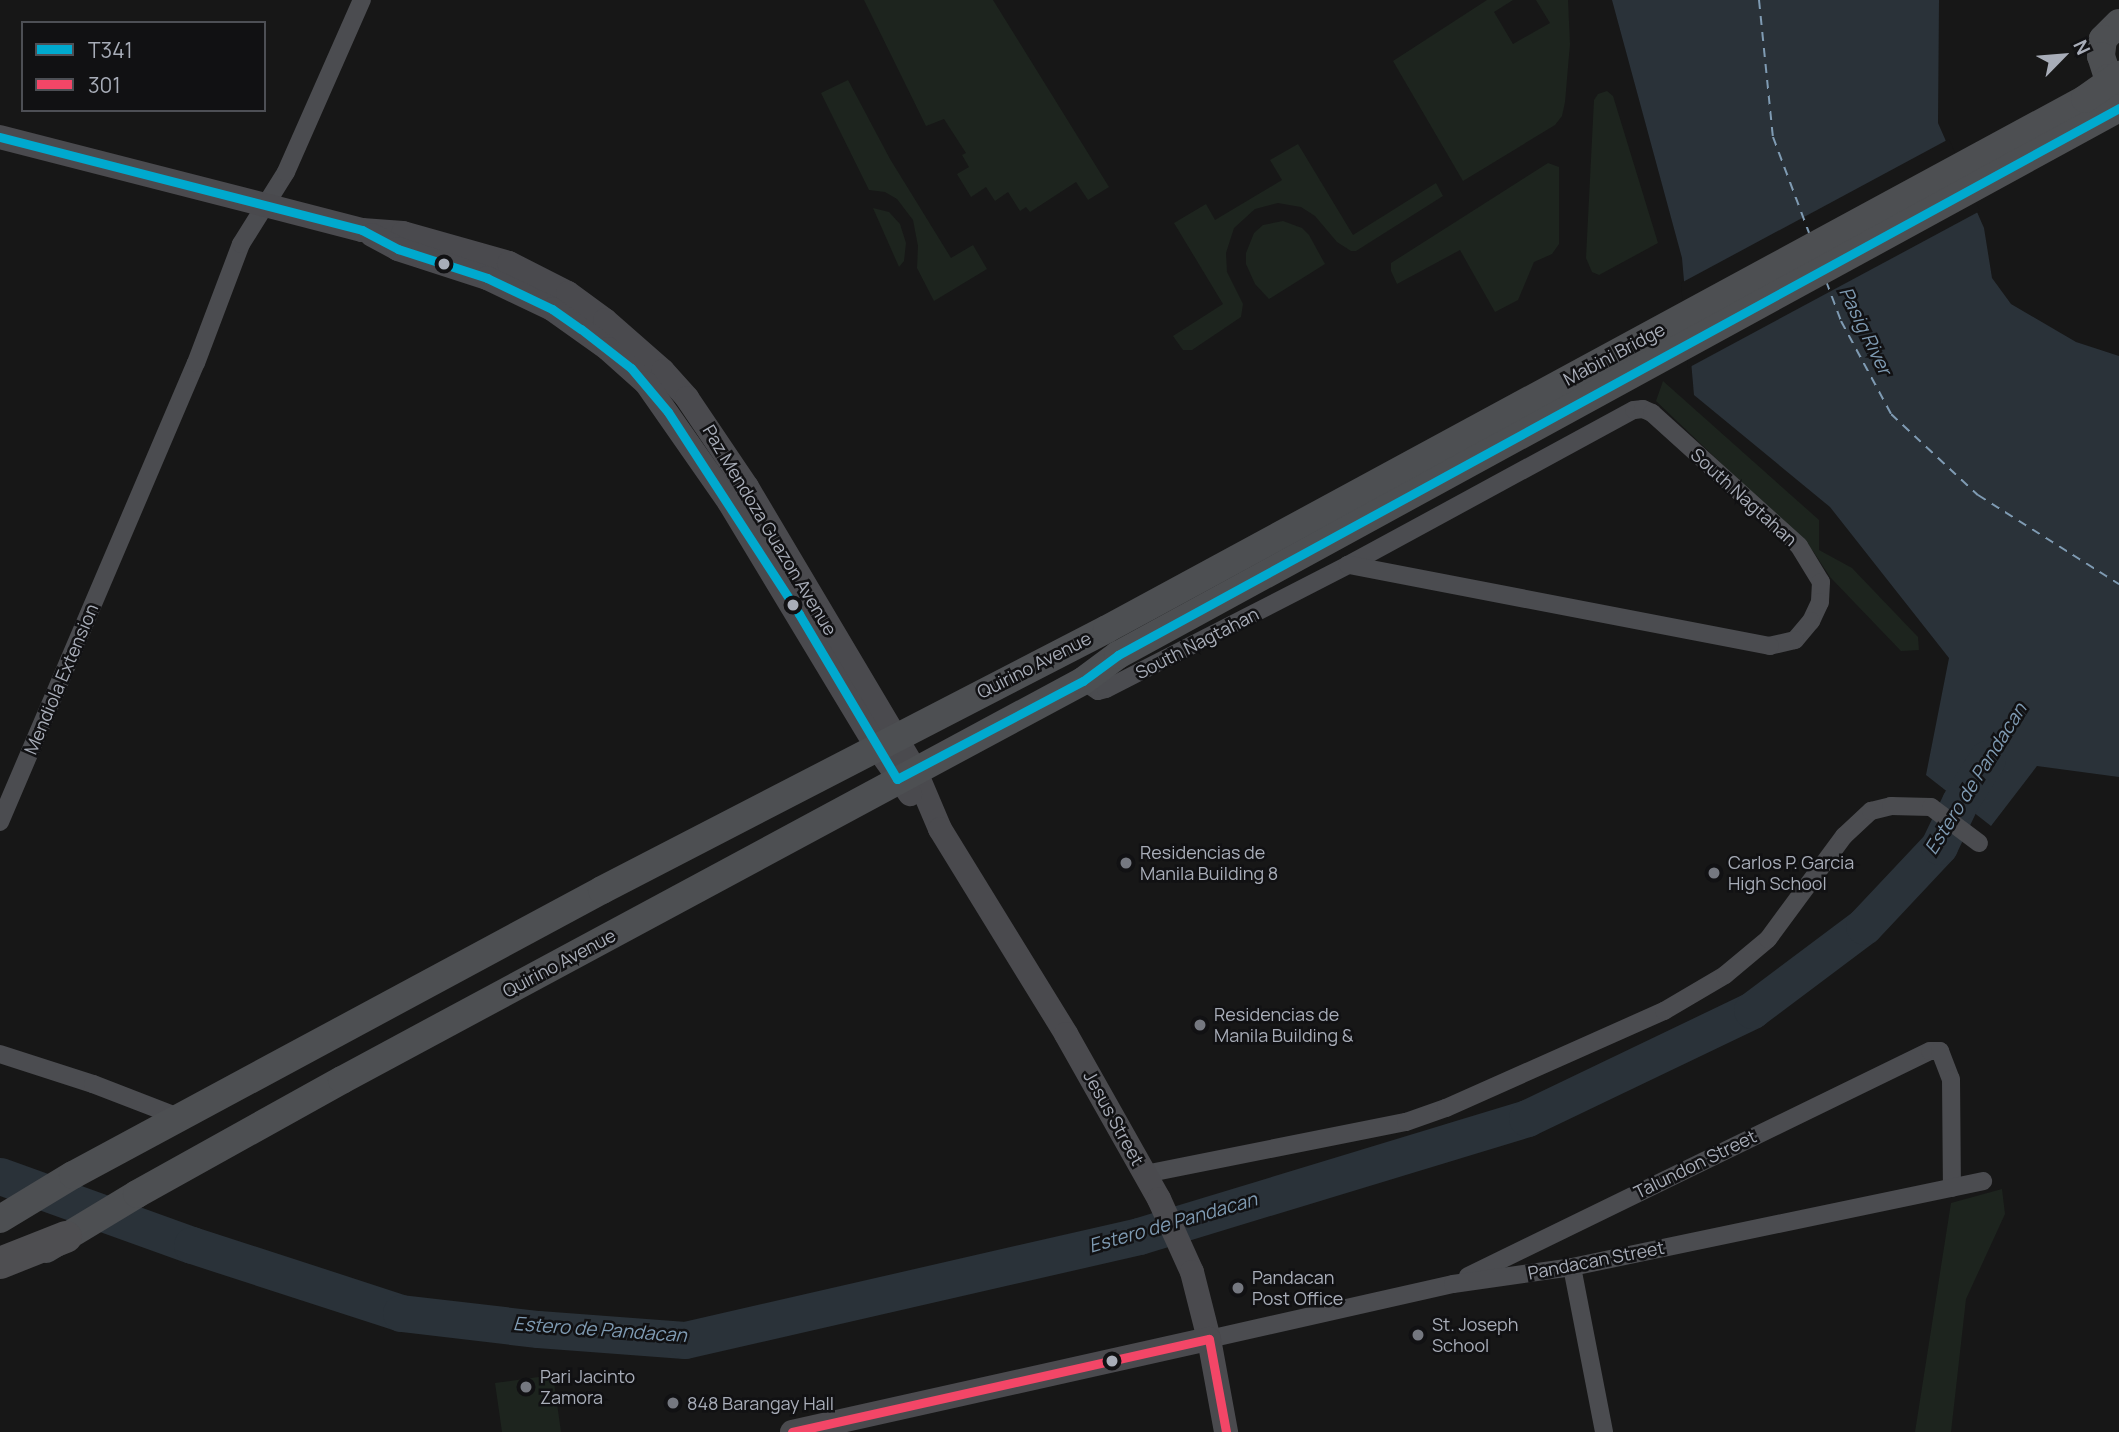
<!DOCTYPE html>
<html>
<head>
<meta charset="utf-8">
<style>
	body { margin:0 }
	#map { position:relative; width:2119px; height:1432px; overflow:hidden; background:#171717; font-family:Manrope,sans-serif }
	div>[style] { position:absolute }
	.green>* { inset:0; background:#1d241e }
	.water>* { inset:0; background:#2a3239 }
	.pier>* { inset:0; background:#171717 }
	.river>* { height:37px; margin:-18.5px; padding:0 18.5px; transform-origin:18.5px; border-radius:18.5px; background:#2a3239 }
	.ferry>* { height:2px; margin-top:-1px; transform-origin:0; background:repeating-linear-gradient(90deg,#7f9bb3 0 9px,transparent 0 16px) }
	.street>* { height:18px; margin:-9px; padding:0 9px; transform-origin:9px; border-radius:9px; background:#4b4c50 }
	.secondary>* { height:24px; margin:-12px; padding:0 12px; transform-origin:12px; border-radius:12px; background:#4a4a4e }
	.primary>* { height:28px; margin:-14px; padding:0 14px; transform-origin:14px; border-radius:14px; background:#4d4f52 }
	.highway>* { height:32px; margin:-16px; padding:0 16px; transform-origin:16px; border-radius:16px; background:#4e4e51 }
	.primary-bridge>* { height:28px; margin:-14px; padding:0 14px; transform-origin:14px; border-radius:14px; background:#4d4f52 }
	.bus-1>* { height:9px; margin:-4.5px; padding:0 4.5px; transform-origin:4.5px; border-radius:4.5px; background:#00a9ce }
	.bus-2>* { height:9px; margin:-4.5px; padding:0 4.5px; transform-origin:4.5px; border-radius:4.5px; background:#f34667 }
	.dots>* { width:19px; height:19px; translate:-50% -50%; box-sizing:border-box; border:4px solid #111113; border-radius:50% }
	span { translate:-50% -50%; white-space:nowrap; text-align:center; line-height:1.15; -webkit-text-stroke:5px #111113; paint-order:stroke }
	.street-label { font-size:18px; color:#a8adb8 }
	.poi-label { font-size:18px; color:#a8adb8 }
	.left { translate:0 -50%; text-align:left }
	.water-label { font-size:19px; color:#7f9bb3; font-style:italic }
	.legend { position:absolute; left:21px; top:21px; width:245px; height:91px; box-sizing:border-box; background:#111113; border:2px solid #4d4f55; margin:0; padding:9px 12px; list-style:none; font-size:21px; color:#a8adb8 }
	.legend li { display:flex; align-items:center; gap:14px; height:35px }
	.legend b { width:35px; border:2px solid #4d4f55 }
	.north { position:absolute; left:2028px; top:21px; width:70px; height:70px; -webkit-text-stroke:5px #111113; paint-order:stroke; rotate:65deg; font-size:19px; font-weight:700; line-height:28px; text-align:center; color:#a8adb8 }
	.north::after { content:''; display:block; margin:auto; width:24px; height:32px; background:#a8adb8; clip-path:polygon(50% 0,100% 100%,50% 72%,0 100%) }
</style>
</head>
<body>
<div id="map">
	<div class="green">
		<div style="clip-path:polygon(864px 0,993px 0,1109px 187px,1088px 200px,1076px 182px,1030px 212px,1026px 207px,1020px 211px,1008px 192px,995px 201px,986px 187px,971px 197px,957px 174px,969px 167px,962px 155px,966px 153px,944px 119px,926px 126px)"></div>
		<div style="clip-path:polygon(1487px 0,1513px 0,1494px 12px,1513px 44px,1550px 23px,1536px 0,1568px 0,1570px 44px,1565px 102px,1562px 116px,1555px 125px,1463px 181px,1393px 61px)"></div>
		<div style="clip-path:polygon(848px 80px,890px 159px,951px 258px,973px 245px,987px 269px,934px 301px,917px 268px,918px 246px,913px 220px,897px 199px,885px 192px,869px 190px,821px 93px)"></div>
		<div style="clip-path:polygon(1607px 91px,1613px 96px,1658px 243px,1599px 275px,1592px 272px,1586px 258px,1594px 100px,1598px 94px)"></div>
		<div style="clip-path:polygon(1298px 144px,1353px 235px,1436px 183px,1443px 196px,1356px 251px,1351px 251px,1337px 242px,1315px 216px,1301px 207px,1278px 203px,1255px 209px,1234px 228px,1226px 253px,1227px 272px,1243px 304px,1241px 317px,1192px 350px,1183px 350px,1173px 336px,1223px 304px,1174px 223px,1206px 204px,1215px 220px,1282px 180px,1270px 160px)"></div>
		<div style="clip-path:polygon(1548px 163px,1559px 167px,1559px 244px,1552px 254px,1534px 262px,1518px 300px,1495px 312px,1460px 250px,1397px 284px,1391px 271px,1391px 263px)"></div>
		<div style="clip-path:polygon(873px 208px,889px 212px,900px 224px,906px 243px,904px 261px,899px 267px)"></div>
		<div style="clip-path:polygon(1283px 221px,1302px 228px,1309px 235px,1325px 264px,1269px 299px,1255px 284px,1246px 264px,1246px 253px,1254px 233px,1263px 225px)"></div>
		<div style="clip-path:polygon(1663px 381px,1819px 520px,1819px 550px,1852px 568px,1918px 637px,1919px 650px,1901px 651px,1830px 577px,1813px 551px,1656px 401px)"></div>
		<div style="clip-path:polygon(2002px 1189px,2005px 1214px,1966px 1299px,1951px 1432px,1915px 1432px,1951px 1203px)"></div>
		<div style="clip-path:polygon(553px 1375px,561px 1432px,502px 1432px,495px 1383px)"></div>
	</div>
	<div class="water">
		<div style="clip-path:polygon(1612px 0,1939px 0,1938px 123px,1984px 228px,1992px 278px,2011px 304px,2076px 342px,2119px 356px,2119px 777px,2037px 766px,1991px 826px,1926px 775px,1949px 658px,1830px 507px,1694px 395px,1682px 258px)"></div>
	</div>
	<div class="pier">
		<div style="clip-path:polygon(1949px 139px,1980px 211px,1688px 368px,1681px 283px)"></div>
	</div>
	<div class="river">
		<div style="left:0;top:1176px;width:204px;rotate:19.8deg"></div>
		<div style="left:192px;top:1245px;width:220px;rotate:18deg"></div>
		<div style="left:401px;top:1313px;width:138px;rotate:6.7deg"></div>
		<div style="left:538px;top:1329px;width:147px;rotate:4.3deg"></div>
		<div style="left:685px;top:1340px;width:466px;rotate:-12.9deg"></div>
		<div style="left:1139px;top:1236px;width:406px;rotate:-16.9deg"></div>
		<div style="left:1527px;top:1118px;width:250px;rotate:-25.6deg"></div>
		<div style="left:1752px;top:1010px;width:140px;rotate:-36.9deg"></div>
		<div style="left:1864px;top:926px;width:110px;rotate:-46.8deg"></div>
		<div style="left:1939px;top:846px;width:49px;rotate:-64.5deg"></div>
		<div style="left:1960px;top:802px;width:51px;rotate:-57.9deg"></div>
	</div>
	<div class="ferry">
		<div style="left:1759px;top:0;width:138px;rotate:84.2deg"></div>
		<div style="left:1773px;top:137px;width:103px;rotate:69.4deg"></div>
		<div style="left:1826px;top:281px;width:43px;rotate:69.4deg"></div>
		<div style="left:1841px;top:321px;width:106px;rotate:61.7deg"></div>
		<div style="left:1891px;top:414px;width:119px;rotate:43deg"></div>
		<div style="left:1978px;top:495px;width:167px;rotate:32.3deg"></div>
	</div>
	<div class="street">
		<div style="left:1083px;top:681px;width:18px;rotate:34deg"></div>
		<div style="left:1098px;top:691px;width:8px;rotate:-14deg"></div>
		<div style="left:1106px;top:689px;width:272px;rotate:-27.1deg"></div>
		<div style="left:1348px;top:565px;width:325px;rotate:-28.5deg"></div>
		<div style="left:1634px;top:410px;width:9px;rotate:-6deg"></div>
		<div style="left:1643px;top:409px;width:10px;rotate:24deg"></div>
		<div style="left:1652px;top:413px;width:198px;rotate:42.1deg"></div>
		<div style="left:1799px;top:546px;width:42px;rotate:58.6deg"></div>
		<div style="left:1821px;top:582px;width:20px;rotate:93deg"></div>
		<div style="left:1820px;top:602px;width:21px;rotate:115deg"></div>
		<div style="left:1811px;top:621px;width:25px;rotate:130deg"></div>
		<div style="left:1795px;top:640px;width:26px;rotate:167deg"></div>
		<div style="left:1770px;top:646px;width:430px;rotate:-169.1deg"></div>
		<div style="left:0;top:822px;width:499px;rotate:-66.9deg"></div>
		<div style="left:196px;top:363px;width:127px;rotate:-69.3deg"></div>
		<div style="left:241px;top:244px;width:85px;rotate:-58deg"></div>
		<div style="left:286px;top:172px;width:188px;rotate:-66.2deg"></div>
		<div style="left:0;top:1054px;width:98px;rotate:17.9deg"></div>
		<div style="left:93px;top:1084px;width:94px;rotate:21.1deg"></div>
		<div style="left:1145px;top:1174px;width:266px;rotate:-11.3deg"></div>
		<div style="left:1406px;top:1122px;width:42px;rotate:-19.3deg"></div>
		<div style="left:1446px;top:1108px;width:239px;rotate:-24deg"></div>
		<div style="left:1664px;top:1011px;width:71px;rotate:-30.5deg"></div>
		<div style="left:1725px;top:975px;width:56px;rotate:-39.9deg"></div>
		<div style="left:1768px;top:939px;width:128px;rotate:-53.6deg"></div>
		<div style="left:1844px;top:836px;width:37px;rotate:-43deg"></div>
		<div style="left:1871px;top:811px;width:21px;rotate:-14deg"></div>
		<div style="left:1891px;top:806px;width:40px;rotate:1.4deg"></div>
		<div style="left:1931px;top:807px;width:60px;rotate:36.9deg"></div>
		<div style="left:1572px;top:1267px;width:168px;rotate:79deg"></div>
		<div style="left:1468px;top:1276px;width:514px;rotate:-25.97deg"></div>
		<div style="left:1930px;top:1051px;width:10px"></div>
		<div style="left:1940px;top:1051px;width:30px;rotate:69deg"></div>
		<div style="left:1951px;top:1079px;width:109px;rotate:89.5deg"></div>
		<div style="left:1209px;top:1339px;width:250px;rotate:-12.7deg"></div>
		<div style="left:1453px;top:1284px;width:120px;rotate:-8.1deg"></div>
		<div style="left:1572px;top:1267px;width:420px;rotate:-11.8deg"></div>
	</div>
	<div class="secondary">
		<div style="left:0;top:137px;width:374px;rotate:14.4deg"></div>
		<div style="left:362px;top:230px;width:41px;rotate:4.2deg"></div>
		<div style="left:403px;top:233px;width:110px;rotate:15.8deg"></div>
		<div style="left:509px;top:263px;width:66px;rotate:27deg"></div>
		<div style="left:568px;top:293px;width:46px;rotate:36.1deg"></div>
		<div style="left:605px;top:320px;width:77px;rotate:41.3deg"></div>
		<div style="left:663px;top:371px;width:36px;rotate:48deg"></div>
		<div style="left:687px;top:398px;width:107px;rotate:56deg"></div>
		<div style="left:747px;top:487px;width:329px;rotate:59.3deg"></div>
		<div style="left:915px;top:770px;width:64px;rotate:67deg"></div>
		<div style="left:940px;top:829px;width:241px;rotate:58.4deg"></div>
		<div style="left:1066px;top:1034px;width:189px;rotate:60.6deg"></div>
		<div style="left:1159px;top:1199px;width:80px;rotate:65.7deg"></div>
		<div style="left:1192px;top:1272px;width:69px;rotate:75.8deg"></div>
		<div style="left:1209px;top:1339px;width:95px;rotate:79.6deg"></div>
		<div style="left:372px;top:235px;width:30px;rotate:28deg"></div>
		<div style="left:398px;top:249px;width:94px;rotate:18deg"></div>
		<div style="left:487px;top:278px;width:72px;rotate:25.5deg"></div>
		<div style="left:552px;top:309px;width:69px;rotate:35.5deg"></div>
		<div style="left:608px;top:349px;width:51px;rotate:41.8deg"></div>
		<div style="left:646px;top:383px;width:145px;rotate:55.1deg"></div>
		<div style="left:729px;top:502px;width:285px;rotate:58.9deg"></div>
		<div style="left:876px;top:746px;width:59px;rotate:54.7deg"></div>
		<div style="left:792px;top:1432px;width:427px;rotate:-12.6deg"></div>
	</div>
	<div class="primary">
		<div style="left:2119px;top:23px;width:23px;rotate:135deg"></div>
		<div style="left:2103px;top:39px;width:17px;rotate:97deg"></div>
		<div style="left:2101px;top:56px;width:23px;rotate:72deg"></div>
		<div style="left:2108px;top:78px;width:18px;rotate:52deg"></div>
		<div style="left:0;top:1219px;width:85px;rotate:-31.1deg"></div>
		<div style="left:73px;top:1175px;width:601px;rotate:-28.31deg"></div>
		<div style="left:602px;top:890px;width:568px;rotate:-27.33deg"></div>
		<div style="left:1107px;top:629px;width:1112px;rotate:-28.45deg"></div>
		<div style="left:46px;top:1249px;width:106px;rotate:-31.1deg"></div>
		<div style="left:137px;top:1194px;width:235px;rotate:-29.1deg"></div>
		<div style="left:342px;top:1080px;width:842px;rotate:-28.3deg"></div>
		<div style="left:1083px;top:681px;width:44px;rotate:-36.6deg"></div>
		<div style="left:1118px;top:655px;width:1141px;rotate:-28.65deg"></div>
	</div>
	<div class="highway">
		<div style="left:0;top:1263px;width:71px;rotate:-21.5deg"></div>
	</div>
	<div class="primary-bridge">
		<div style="left:2085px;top:99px;width:42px;rotate:-35.2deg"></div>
	</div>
	<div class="bus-1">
		<div style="left:0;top:137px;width:374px;rotate:14.4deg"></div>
		<div style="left:362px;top:230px;width:41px;rotate:27.8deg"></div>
		<div style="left:398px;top:249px;width:94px;rotate:18deg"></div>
		<div style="left:487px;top:278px;width:72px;rotate:25.5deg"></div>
		<div style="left:552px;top:309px;width:35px;rotate:35deg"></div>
		<div style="left:581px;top:329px;width:63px;rotate:38deg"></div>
		<div style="left:631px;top:368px;width:57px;rotate:49.9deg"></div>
		<div style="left:668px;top:412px;width:241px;rotate:57deg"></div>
		<div style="left:799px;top:614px;width:192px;rotate:59.3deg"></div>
		<div style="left:897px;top:779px;width:210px;rotate:-27.8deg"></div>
		<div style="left:1083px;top:681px;width:44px;rotate:-36.6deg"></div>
		<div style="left:1118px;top:655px;width:1141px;rotate:-28.65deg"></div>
	</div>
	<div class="bus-2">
		<div style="left:792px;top:1432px;width:427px;rotate:-12.6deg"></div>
		<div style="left:1209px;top:1339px;width:95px;rotate:79.6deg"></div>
	</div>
	<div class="dots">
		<div style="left:444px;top:264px;background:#a8adb8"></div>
		<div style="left:793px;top:605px;background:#a8adb8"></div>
		<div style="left:1126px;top:863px;background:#757880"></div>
		<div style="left:1714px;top:873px;background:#757880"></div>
		<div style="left:1200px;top:1025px;background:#757880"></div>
		<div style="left:1238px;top:1288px;background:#757880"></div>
		<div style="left:1418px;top:1335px;background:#757880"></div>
		<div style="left:1112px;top:1361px;background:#a8adb8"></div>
		<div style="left:526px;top:1387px;background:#757880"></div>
		<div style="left:673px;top:1403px;background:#757880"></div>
	</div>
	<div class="street-label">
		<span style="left:1614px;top:354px;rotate:-28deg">Mabini Bridge</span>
		<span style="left:1744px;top:497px;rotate:42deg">South Nagtahan</span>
		<span style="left:770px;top:530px;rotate:59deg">Paz Mendoza Guazon Avenue</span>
		<span style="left:1197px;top:643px;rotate:-27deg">South Nagtahan</span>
		<span style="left:1034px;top:665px;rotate:-27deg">Quirino Avenue</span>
		<span style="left:61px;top:679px;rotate:-67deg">Mendiola Extension</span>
		<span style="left:559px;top:963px;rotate:-28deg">Quirino Avenue</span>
		<span style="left:1114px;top:1118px;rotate:61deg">Jesus Street</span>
		<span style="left:1695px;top:1164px;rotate:-26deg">Talundon Street</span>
		<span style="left:1596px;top:1260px;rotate:-11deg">Pandacan Street</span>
	</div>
	<div class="poi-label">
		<span class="left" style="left:1140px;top:863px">Residencias de<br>Manila Building 8</span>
		<span class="left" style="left:1728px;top:873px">Carlos P. Garcia<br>High School</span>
		<span class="left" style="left:1214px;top:1025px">Residencias de<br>Manila Building &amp;</span>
		<span class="left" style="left:1252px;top:1288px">Pandacan<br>Post Office</span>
		<span class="left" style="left:1432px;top:1335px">St. Joseph<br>School</span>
		<span class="left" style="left:540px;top:1387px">Pari Jacinto<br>Zamora</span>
		<span class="left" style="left:687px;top:1403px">848 Barangay Hall</span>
	</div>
	<div class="water-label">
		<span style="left:1865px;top:331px;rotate:64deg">Pasig River</span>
		<span style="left:1976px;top:779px;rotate:-58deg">Estero de Pandacan</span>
		<span style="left:1173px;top:1223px;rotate:-16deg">Estero de Pandacan</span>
		<span style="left:600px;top:1330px;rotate:4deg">Estero de Pandacan</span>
	</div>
	<ul class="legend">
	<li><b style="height:9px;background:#00a9ce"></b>T341</li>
	<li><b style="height:9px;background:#f34667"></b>301</li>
	</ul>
	<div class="north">N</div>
</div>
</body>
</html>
